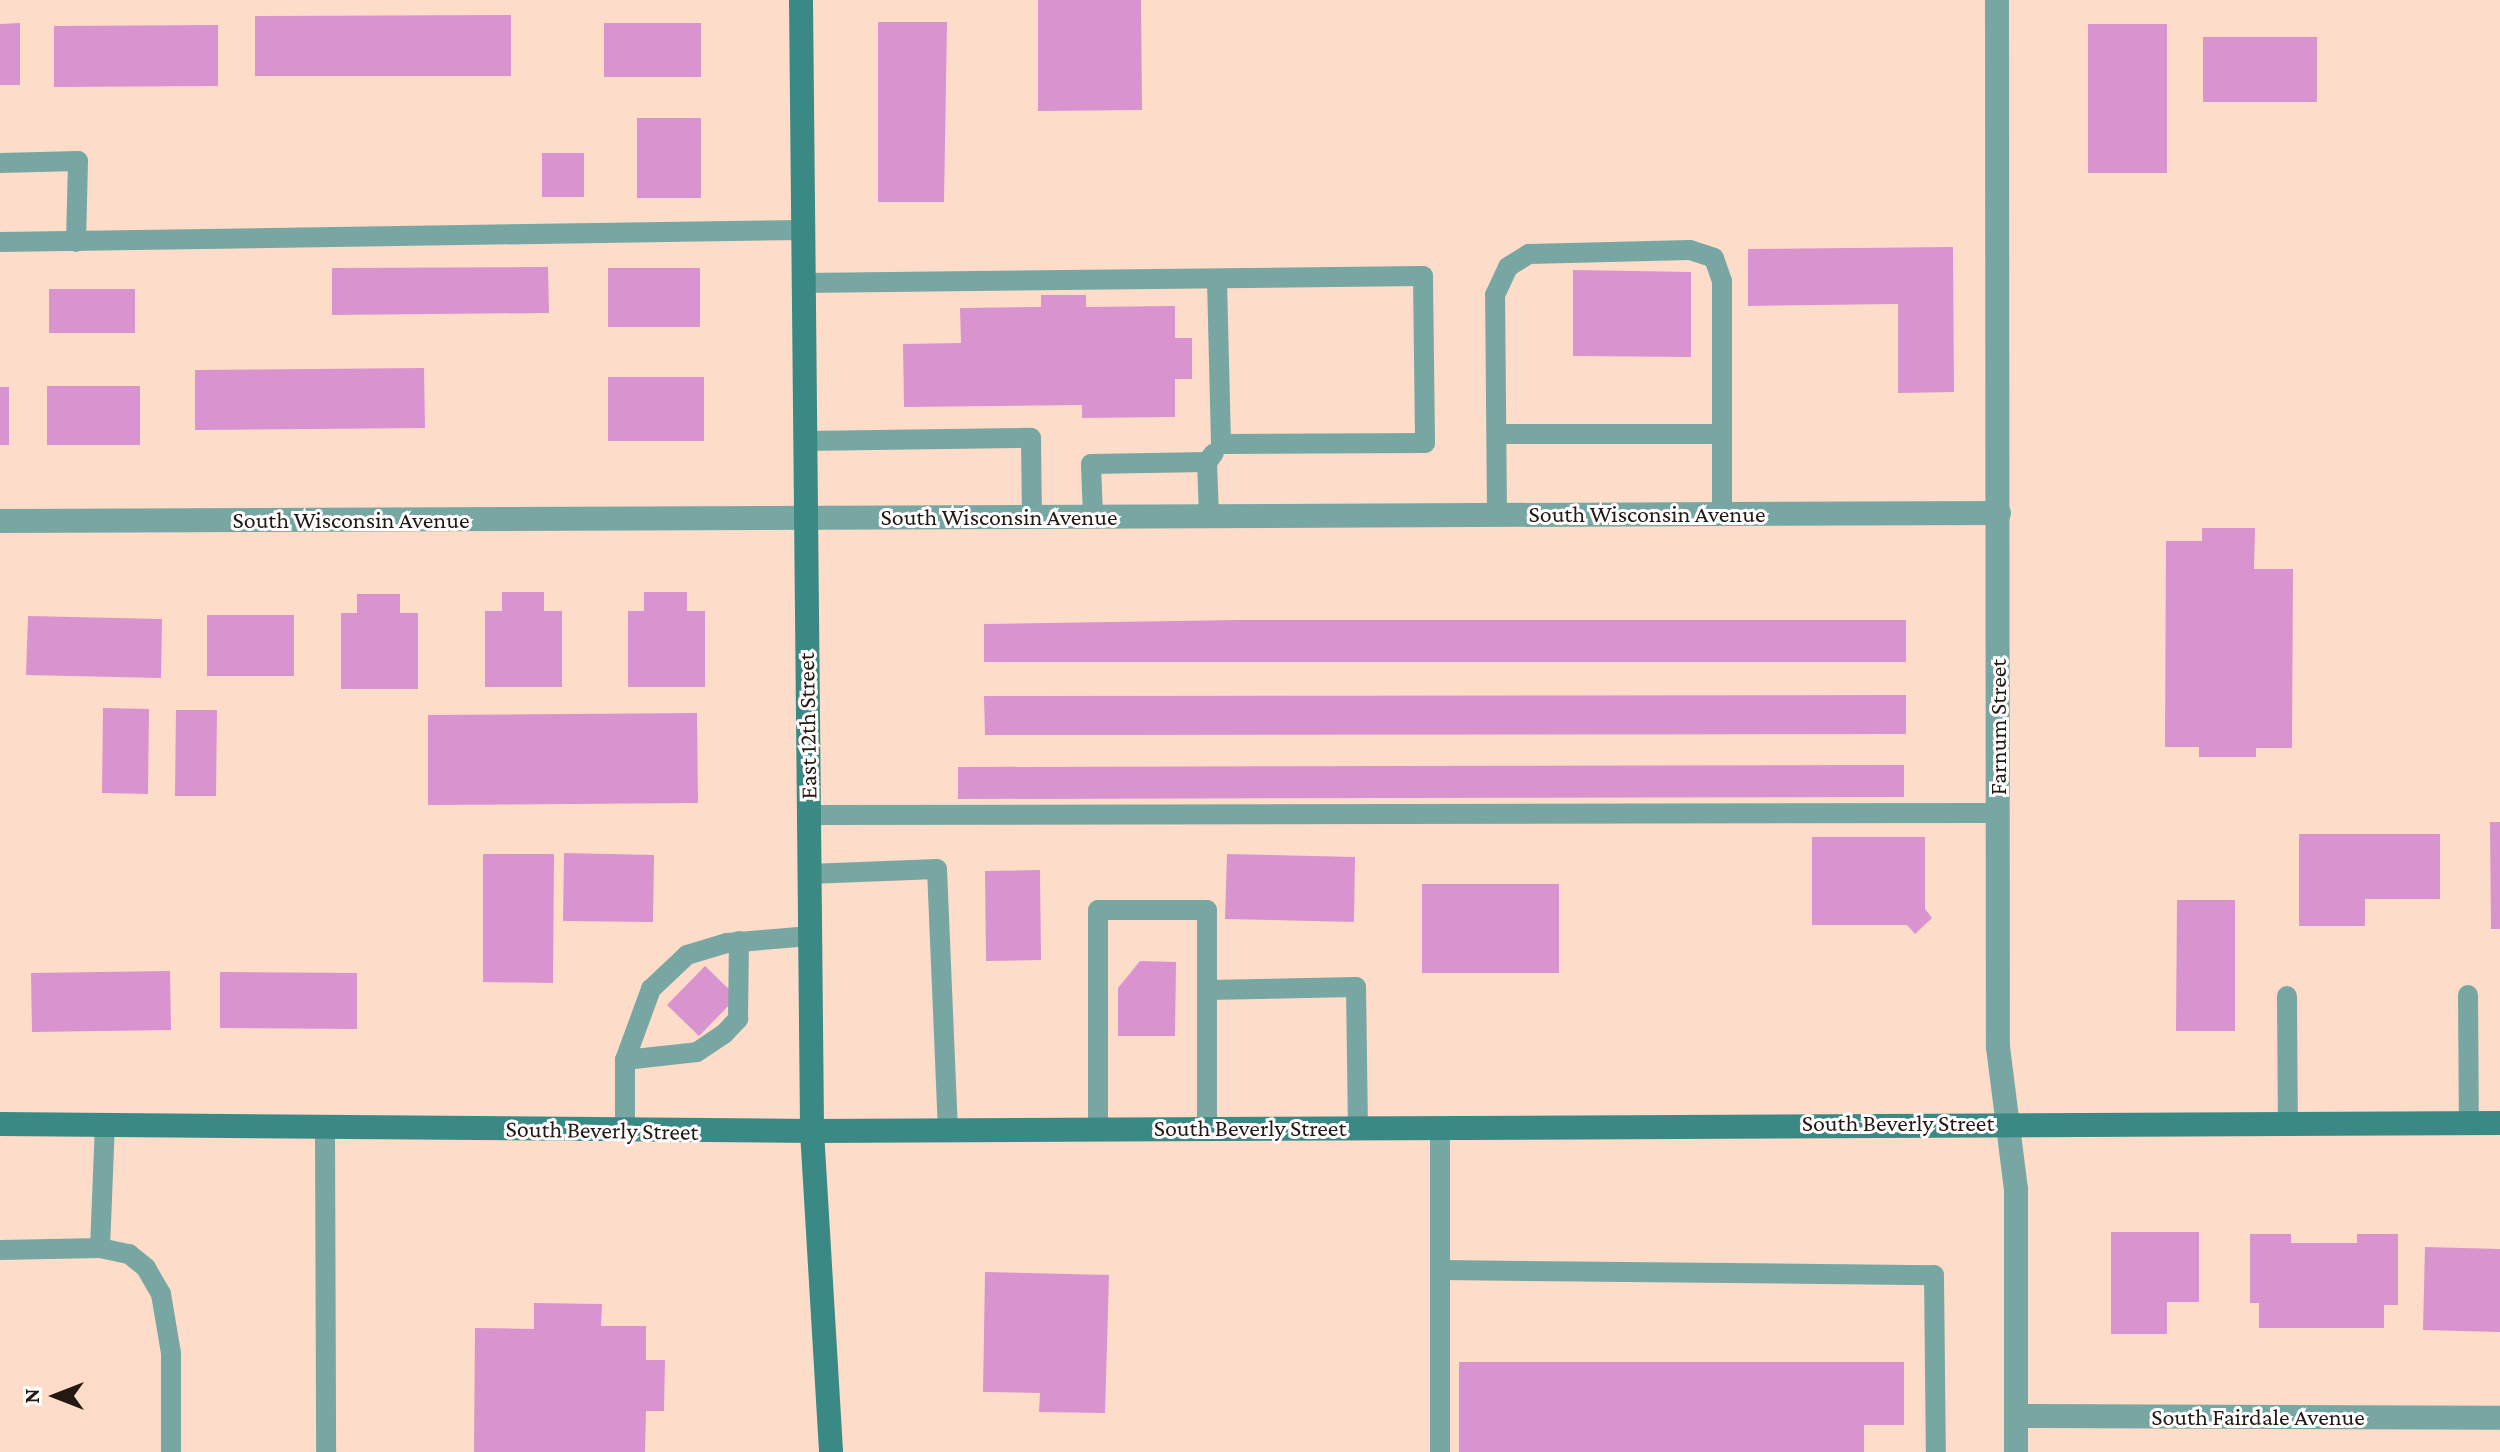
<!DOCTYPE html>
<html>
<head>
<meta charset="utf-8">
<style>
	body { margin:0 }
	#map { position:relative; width:2500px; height:1452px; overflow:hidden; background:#fdddc9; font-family:"Crimson Pro",serif }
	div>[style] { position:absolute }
	.building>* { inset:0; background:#d993ce }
	.lane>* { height:20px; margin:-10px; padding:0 10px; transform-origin:10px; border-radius:10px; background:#78a7a3 }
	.street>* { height:24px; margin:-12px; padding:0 12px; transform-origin:12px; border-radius:12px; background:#78a7a3 }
	.secondary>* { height:24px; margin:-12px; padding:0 12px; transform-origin:12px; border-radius:12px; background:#3b8984 }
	span { translate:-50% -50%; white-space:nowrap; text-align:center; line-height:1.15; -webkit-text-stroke:6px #fff; paint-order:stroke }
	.street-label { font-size:24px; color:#241912 }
	.north { position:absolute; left:16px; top:1356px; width:80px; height:80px; -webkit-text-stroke:6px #fff; paint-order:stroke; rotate:270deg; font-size:22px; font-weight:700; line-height:32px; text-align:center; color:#241912 }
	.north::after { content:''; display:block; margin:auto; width:28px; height:36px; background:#241912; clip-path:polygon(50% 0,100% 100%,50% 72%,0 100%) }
</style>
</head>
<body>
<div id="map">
	<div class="building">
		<div style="clip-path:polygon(1038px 0,1141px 0,1142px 110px,1038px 111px)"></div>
		<div style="clip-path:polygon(511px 15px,511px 76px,255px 76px,255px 16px)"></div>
		<div style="clip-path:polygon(878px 22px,947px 22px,944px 202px,878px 202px)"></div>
		<div style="clip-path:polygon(20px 23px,20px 85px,0 85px,0 24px)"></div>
		<div style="clip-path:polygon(604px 23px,701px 23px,701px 77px,604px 77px)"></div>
		<div style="clip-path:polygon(2088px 24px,2167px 24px,2167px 173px,2088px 173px)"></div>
		<div style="clip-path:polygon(218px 25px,218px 86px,54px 87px,54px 26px)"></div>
		<div style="clip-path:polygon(2203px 37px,2317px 37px,2317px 102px,2203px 102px)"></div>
		<div style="clip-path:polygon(637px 118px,701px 118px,701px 198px,637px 198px)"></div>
		<div style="clip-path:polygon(542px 153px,584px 153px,584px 197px,542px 197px)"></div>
		<div style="clip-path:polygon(1953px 247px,1954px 392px,1898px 393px,1898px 304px,1748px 306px,1748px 249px)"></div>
		<div style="clip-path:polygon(548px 267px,549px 313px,332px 315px,332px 268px)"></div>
		<div style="clip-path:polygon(608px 268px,700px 268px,700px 327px,608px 327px)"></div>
		<div style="clip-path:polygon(1573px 270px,1691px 272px,1691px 357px,1573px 356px)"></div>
		<div style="clip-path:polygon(49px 289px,135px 289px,135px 333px,49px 333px)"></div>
		<div style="clip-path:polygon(1041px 295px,1086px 295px,1086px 307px,1175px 306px,1175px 338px,1192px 338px,1192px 379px,1175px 379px,1175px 417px,1082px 418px,1082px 405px,904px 407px,903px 344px,961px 343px,960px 308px,1041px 307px)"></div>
		<div style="clip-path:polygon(424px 368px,425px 428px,195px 430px,195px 370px)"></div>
		<div style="clip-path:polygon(608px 377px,704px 377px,704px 441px,608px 441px)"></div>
		<div style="clip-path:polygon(47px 386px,140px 386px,140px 445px,47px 445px)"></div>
		<div style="clip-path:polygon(0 387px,9px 387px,9px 445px,0 445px)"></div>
		<div style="clip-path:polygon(2202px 528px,2255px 528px,2254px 569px,2293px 569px,2292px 748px,2256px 748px,2256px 757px,2199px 757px,2199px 747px,2165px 747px,2166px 541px,2202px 541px)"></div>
		<div style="clip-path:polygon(502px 592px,544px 592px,544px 611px,562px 611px,562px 687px,485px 687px,485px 611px,502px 611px)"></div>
		<div style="clip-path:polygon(644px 592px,687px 592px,687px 611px,705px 611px,705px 687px,628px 687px,628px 611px,644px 611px)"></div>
		<div style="clip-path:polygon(357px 594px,400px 594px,400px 613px,418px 613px,418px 689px,341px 689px,341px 613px,357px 613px)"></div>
		<div style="clip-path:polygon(207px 615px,294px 615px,294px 676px,207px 676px)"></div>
		<div style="clip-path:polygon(28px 616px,162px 619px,161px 678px,26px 675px)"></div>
		<div style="clip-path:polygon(1239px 620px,1906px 620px,1906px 662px,984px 662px,984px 624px)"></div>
		<div style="clip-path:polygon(1906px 695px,1906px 734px,985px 735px,984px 696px)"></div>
		<div style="clip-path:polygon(103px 708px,149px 709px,148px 794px,102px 793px)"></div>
		<div style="clip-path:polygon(176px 710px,217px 710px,216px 796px,175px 796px)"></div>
		<div style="clip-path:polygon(697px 713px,698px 803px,428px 805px,428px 715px)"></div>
		<div style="clip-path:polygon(1904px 765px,1904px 797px,958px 799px,958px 767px)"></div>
		<div style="clip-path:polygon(2490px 822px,2500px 822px,2500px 929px,2491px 929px)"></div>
		<div style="clip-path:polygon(2299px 834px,2440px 834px,2440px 899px,2365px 899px,2365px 926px,2299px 926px)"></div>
		<div style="clip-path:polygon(1812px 837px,1925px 837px,1925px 909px,1932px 918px,1915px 934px,1907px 925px,1812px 925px)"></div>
		<div style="clip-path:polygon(564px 853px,654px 855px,653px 922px,563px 921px)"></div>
		<div style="clip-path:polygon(483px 854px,554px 854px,553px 983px,483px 982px)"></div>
		<div style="clip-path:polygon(1227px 854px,1355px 857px,1354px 922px,1225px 919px)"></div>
		<div style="clip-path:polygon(1040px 870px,1041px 960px,986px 961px,985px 871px)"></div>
		<div style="clip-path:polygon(1422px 884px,1559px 884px,1559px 973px,1422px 973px)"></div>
		<div style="clip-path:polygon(2177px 900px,2235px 900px,2235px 1031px,2176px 1031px)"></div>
		<div style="clip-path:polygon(1140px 961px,1176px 962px,1175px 1036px,1118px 1036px,1118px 988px)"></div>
		<div style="clip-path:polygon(705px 966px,737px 997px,699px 1036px,667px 1005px)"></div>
		<div style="clip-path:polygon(170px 971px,171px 1030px,32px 1032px,31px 973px)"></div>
		<div style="clip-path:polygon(220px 972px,357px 973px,357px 1029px,220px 1028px)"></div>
		<div style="clip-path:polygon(2111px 1232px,2199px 1232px,2199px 1302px,2167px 1302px,2167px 1334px,2111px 1334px)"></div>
		<div style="clip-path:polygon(2250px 1234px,2291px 1234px,2291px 1243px,2357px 1243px,2357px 1234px,2398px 1234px,2398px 1305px,2384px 1305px,2384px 1328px,2259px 1328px,2259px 1303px,2250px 1303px)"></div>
		<div style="clip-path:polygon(2425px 1247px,2500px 1249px,2500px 1332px,2423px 1330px)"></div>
		<div style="clip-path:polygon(985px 1272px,1109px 1275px,1105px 1413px,1039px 1412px,1040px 1393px,983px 1392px)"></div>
		<div style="clip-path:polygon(534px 1303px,602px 1304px,601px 1326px,646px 1326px,646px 1360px,665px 1360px,664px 1411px,646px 1411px,645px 1452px,474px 1452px,475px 1328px,534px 1329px)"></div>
		<div style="clip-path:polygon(1459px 1362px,1904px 1362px,1904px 1425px,1864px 1425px,1864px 1452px,1459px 1452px)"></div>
	</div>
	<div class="lane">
		<div style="left:0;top:163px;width:78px;rotate:-1.5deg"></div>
		<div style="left:78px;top:161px;width:81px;rotate:91.4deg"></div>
		<div style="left:0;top:242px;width:802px;rotate:-0.86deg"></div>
		<div style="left:803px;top:283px;width:620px;rotate:-0.65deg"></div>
		<div style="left:1423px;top:276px;width:167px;rotate:89.3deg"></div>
		<div style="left:1425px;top:443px;width:204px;rotate:179.7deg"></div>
		<div style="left:1221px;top:444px;width:165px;rotate:-91.4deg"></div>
		<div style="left:1497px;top:434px;width:225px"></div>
		<div style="left:804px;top:441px;width:227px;rotate:-0.8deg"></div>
		<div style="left:1031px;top:438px;width:79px;rotate:89.3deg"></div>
		<div style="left:1497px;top:515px;width:220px;rotate:-90.5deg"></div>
		<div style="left:1495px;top:295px;width:31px;rotate:-65deg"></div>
		<div style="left:1508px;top:267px;width:25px;rotate:-32deg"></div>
		<div style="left:1529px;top:254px;width:161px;rotate:-1.4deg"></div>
		<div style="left:1690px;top:250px;width:25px;rotate:18deg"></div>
		<div style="left:1714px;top:258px;width:24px;rotate:71deg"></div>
		<div style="left:1722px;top:281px;width:233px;rotate:90deg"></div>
		<div style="left:1209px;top:516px;width:54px;rotate:-92.1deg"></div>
		<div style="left:1207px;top:462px;width:11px;rotate:-52deg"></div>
		<div style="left:1093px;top:517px;width:53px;rotate:-92.2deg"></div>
		<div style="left:1091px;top:464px;width:116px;rotate:-1deg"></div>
		<div style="left:808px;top:815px;width:1190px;rotate:-0.1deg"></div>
		<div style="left:809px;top:874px;width:128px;rotate:-2.2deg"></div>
		<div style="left:937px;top:869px;width:261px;rotate:87.6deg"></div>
		<div style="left:1207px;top:990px;width:149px;rotate:-1.2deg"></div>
		<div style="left:1356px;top:987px;width:140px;rotate:89.2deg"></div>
		<div style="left:2468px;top:995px;width:128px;rotate:89.6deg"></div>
		<div style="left:2287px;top:996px;width:128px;rotate:89.6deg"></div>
		<div style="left:625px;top:1060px;width:72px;rotate:-6.3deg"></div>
		<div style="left:697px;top:1052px;width:32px;rotate:-34deg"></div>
		<div style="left:724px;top:1034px;width:21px;rotate:-47deg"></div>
		<div style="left:738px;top:1019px;width:78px;rotate:-89.3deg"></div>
		<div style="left:325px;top:1127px;width:325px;rotate:89.8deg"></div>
		<div style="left:1440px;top:1127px;width:325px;rotate:90deg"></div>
		<div style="left:1098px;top:1129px;width:219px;rotate:-90deg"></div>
		<div style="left:1098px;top:910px;width:109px"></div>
		<div style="left:1207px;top:910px;width:219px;rotate:90deg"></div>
		<div style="left:625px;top:1130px;width:70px;rotate:-90deg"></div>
		<div style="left:625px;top:1060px;width:76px;rotate:-69.9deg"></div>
		<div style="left:651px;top:989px;width:50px;rotate:-43.4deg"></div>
		<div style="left:687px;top:955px;width:42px;rotate:-16.7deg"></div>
		<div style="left:727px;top:943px;width:83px;rotate:-4.8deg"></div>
		<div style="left:100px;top:1248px;width:30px;rotate:12deg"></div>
		<div style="left:129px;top:1254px;width:22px;rotate:39deg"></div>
		<div style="left:146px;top:1268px;width:30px;rotate:60deg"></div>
		<div style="left:161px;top:1294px;width:60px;rotate:80.4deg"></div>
		<div style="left:171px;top:1353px;width:99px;rotate:90deg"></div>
		<div style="left:0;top:1250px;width:100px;rotate:-1.1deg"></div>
		<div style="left:100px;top:1248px;width:123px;rotate:-87.7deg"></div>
		<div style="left:1440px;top:1270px;width:494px;rotate:0.6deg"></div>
		<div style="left:1934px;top:1275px;width:177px;rotate:89.4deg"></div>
	</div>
	<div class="street">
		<div style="left:1997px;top:0;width:1047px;rotate:89.95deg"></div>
		<div style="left:1998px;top:1047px;width:143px;rotate:82.8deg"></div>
		<div style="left:2016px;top:1189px;width:263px;rotate:90deg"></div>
		<div style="left:0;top:521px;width:1999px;rotate:-0.23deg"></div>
		<div style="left:2016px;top:1416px;width:484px;rotate:0.2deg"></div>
	</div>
	<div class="secondary">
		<div style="left:801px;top:0;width:1131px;rotate:89.44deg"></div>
		<div style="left:812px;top:1131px;width:322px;rotate:86.6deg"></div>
		<div style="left:0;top:1124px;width:812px;rotate:0.49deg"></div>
		<div style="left:812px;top:1131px;width:1688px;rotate:-0.27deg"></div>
	</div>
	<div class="street-label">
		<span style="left:1647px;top:514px">South Wisconsin Avenue</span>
		<span style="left:999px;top:517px">South Wisconsin Avenue</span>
		<span style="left:351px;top:520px">South Wisconsin Avenue</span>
		<span style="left:807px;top:726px;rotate:-91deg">East 12th Street</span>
		<span style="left:1998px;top:727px;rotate:-90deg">Farnum Street</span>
		<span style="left:1898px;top:1123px">South Beverly Street</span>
		<span style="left:1250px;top:1128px">South Beverly Street</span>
		<span style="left:602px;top:1130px;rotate:1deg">South Beverly Street</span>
		<span style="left:2258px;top:1417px">South Fairdale Avenue</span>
	</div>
	<div class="north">N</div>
</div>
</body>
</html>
